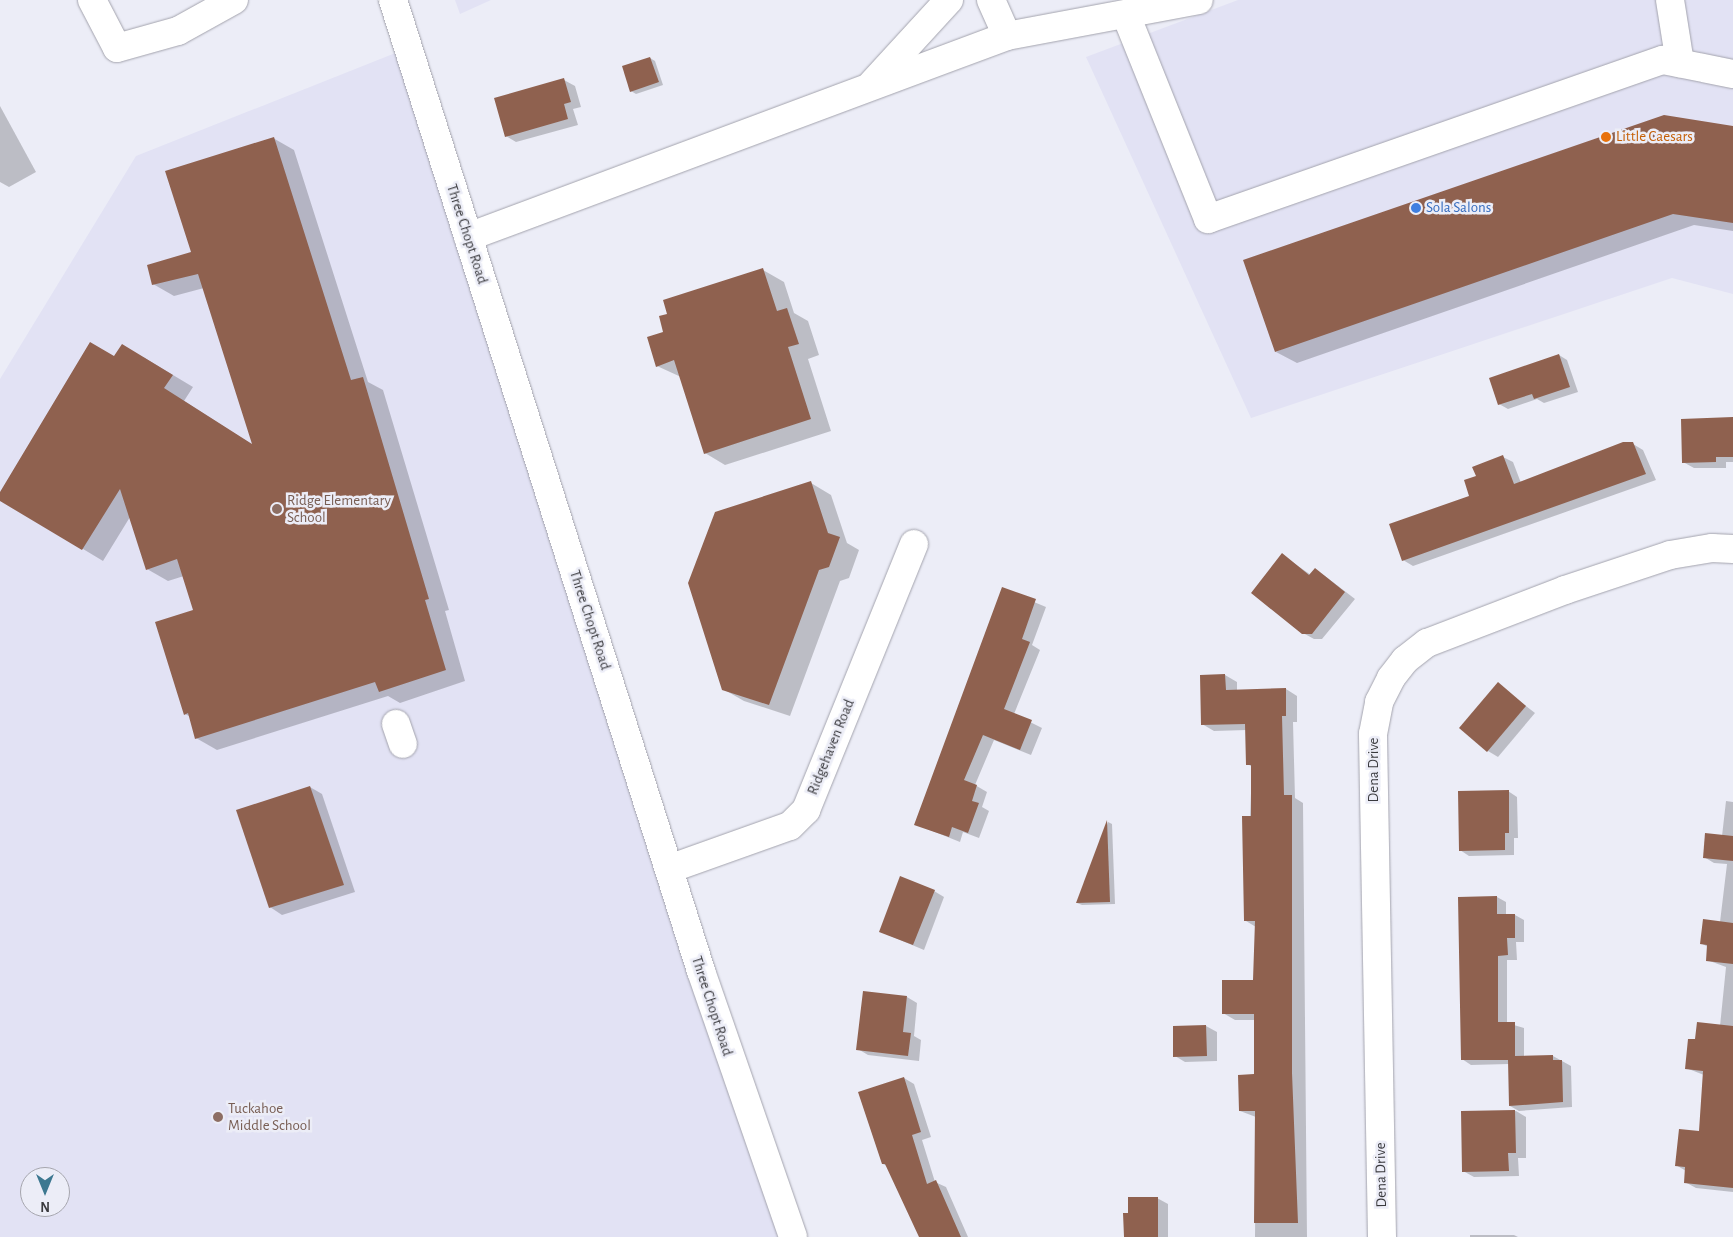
<!DOCTYPE html>
<html>
<head>
<meta charset="utf-8">
<style>
	body { margin:0 }
	#map { position:relative; width:1733px; height:1237px; overflow:hidden; background:#ecedf7; font-family:"Alegreya Sans",sans-serif }
	div>[style] { position:absolute }
	.built>* { inset:0; background:#e2e2f4 }
	.shadow>* { inset:0; background:#0003 }
	.building>* { inset:0; background:#8f614f }
	.roads { filter:drop-shadow(0 0 1px #a3a3ad) drop-shadow(0 0 1px #a3a3ad) }
	.minor>* { height:28px; margin:-14px; padding:0 14px; transform-origin:14px; border-radius:14px; background:#fff }
	.major>* { height:28px; margin:-14px; padding:0 14px; transform-origin:14px; border-radius:14px; background:#fff }
	.dots>* { width:14px; height:14px; translate:-50% -50%; box-sizing:border-box; border:2px solid #ecedf7; border-radius:50% }
	span { translate:-50% -50%; white-space:nowrap; text-align:center; line-height:1.15; -webkit-text-stroke:5px #ecedf7; paint-order:stroke }
	.food-label { font-size:15px; color:#c56008 }
	.left { translate:0 -50%; text-align:left }
	.shop-label { font-size:15px; color:#366cbe }
	.street-label { font-size:15px; color:#3a3a3e }
	.education-label { font-size:15px; color:#785e54 }
	.north { position:absolute; left:20px; top:1167px; width:50px; height:50px; box-sizing:border-box; background:#ecedf7; border:1px solid #a5a5ad; border-radius:50%; rotate:180deg; font-size:14px; font-weight:700; line-height:20px; text-align:center; color:#3a3a3e }
	.north::after { content:''; display:block; margin:auto; width:18px; height:22px; background:#3d7890; clip-path:polygon(50% 0,100% 100%,50% 72%,0 100%) }
</style>
</head>
<body>
<div id="map">
	<div class="built">
		<div style="clip-path:polygon(455px 0,491px 0,460px 14px)"></div>
		<div style="clip-path:polygon(1238px 0,1733px 0,1733px 294px,1672px 278px,1251px 418px,1086px 57px)"></div>
		<div style="clip-path:polygon(evenodd,408px 48px,787px 1237px,0 1237px,0 379px,136px 156px,408px 48px,30px 1177px,60px 1177px,60px 1207px,30px 1207px,30px 1177px)"></div>
	</div>
	<div class="shadow">
		<div style="clip-path:polygon(650px 58px,655px 61px,663px 85px,636px 94px,631px 91px)"></div>
		<div style="clip-path:polygon(564px 80px,575px 86px,581px 107px,573px 109px,578px 125px,516px 142px,506px 136px)"></div>
		<div style="clip-path:polygon(0 106px,36px 172px,9px 187px,0 182px)"></div>
		<div style="clip-path:polygon(1733px 127px,1733px 231px,1694px 225px,1297px 363px,1276px 352px)"></div>
		<div style="clip-path:polygon(273px 138px,294px 150px,368px 382px,383px 390px,449px 610px,445px 611px,465px 681px,400px 703px,388px 696px,217px 750px,196px 738px,191px 717px,185px 714px,195px 611px,184px 576px,168px 581px,147px 569px,130px 517px,103px 561px,0 499px,0 494px,115px 358px,143px 357px,193px 387px,184px 401px,254px 446px,204px 288px,174px 296px,153px 284px,193px 253px)"></div>
		<div style="clip-path:polygon(763px 270px,784px 282px,794px 313px,808px 321px,819px 355px,808px 359px,831px 431px,725px 465px,705px 453px,681px 377px,657px 366px,665px 332px)"></div>
		<div style="clip-path:polygon(1559px 355px,1567px 360px,1578px 392px,1544px 403px,1537px 399px,1508px 409px,1499px 404px)"></div>
		<div style="clip-path:polygon(1733px 418px,1733px 462px,1726px 462px,1726px 468px,1694px 468px,1683px 462px)"></div>
		<div style="clip-path:polygon(1633px 444px,1643px 450px,1656px 480px,1413px 566px,1403px 560px,1470px 497px,1478px 477px,1503px 457px,1513px 462px,1521px 483px)"></div>
		<div style="clip-path:polygon(811px 483px,831px 495px,847px 543px,859px 550px,849px 578px,840px 581px,790px 716px,744px 701px,723px 689px)"></div>
		<div style="clip-path:polygon(1282px 555px,1311px 575px,1315px 570px,1325px 576px,1355px 599px,1322px 639px,1314px 639px,1303px 633px)"></div>
		<div style="clip-path:polygon(1003px 589px,1046px 607px,1032px 645px,1040px 650px,1014px 714px,1042px 728px,1031px 755px,994px 740px,975px 785px,987px 792px,982px 807px,989px 811px,979px 838px,963px 832px,960px 842px,915px 824px)"></div>
		<div style="clip-path:polygon(1225px 675px,1237px 682px,1237px 691px,1286px 689px,1297px 696px,1297px 722px,1293px 722px,1295px 798px,1303px 803px,1307px 1237px,1255px 1237px,1256px 1117px,1240px 1111px,1255px 1075px,1255px 1020px,1235px 1020px,1223px 1013px,1254px 981px,1256px 927px,1246px 921px,1252px 767px,1248px 764px,1247px 730px,1214px 731px,1202px 724px,1201px 676px)"></div>
		<div style="clip-path:polygon(1498px 684px,1535px 713px,1498px 757px,1488px 751px)"></div>
		<div style="clip-path:polygon(310px 787px,322px 794px,355px 892px,282px 915px,270px 907px)"></div>
		<div style="clip-path:polygon(1508px 791px,1517px 797px,1518px 838px,1514px 838px,1514px 855px,1469px 856px,1460px 850px)"></div>
		<div style="clip-path:polygon(1726px 801px,1733px 802px,1733px 1192px,1696px 1188px,1685px 1182px,1686px 1171px,1676px 1165px,1700px 1132px,1704px 1075px,1686px 1068px,1697px 1041px,1720px 1026px,1726px 967px,1707px 960px,1708px 947px,1701px 943px,1720px 922px,1727px 864px,1714px 863px,1704px 857px,1722px 836px)"></div>
		<div style="clip-path:polygon(1108px 822px,1112px 824px,1115px 904px,1082px 905px,1077px 903px)"></div>
		<div style="clip-path:polygon(934px 891px,944px 897px,924px 950px,881px 932px)"></div>
		<div style="clip-path:polygon(1497px 897px,1506px 902px,1506px 915px,1515px 915px,1524px 920px,1524px 942px,1516px 942px,1517px 960px,1507px 960px,1507px 1023px,1524px 1028px,1524px 1057px,1553px 1056px,1571px 1066px,1572px 1107px,1519px 1111px,1510px 1106px,1509px 1064px,1471px 1065px,1462px 1059px)"></div>
		<div style="clip-path:polygon(907px 997px,917px 1003px,914px 1036px,921px 1040px,919px 1061px,868px 1055px,858px 1049px)"></div>
		<div style="clip-path:polygon(1206px 1026px,1217px 1032px,1217px 1061px,1185px 1062px,1175px 1056px,1174px 1027px)"></div>
		<div style="clip-path:polygon(904px 1078px,914px 1084px,931px 1137px,922px 1140px,935px 1182px,946px 1187px,968px 1237px,920px 1237px,887px 1166px,883px 1164px)"></div>
		<div style="clip-path:polygon(1516px 1111px,1526px 1117px,1526px 1158px,1518px 1158px,1519px 1176px,1474px 1177px,1463px 1171px,1462px 1113px)"></div>
		<div style="clip-path:polygon(1157px 1198px,1168px 1204px,1168px 1237px,1125px 1237px,1130px 1214px)"></div>
		<div style="clip-path:polygon(1470px 1235px,1514px 1235px,1518px 1237px,1470px 1237px)"></div>
	</div>
	<div class="building">
		<div style="clip-path:polygon(650px 57px,659px 82px,630px 92px,622px 66px)"></div>
		<div style="clip-path:polygon(564px 78px,571px 102px,564px 104px,568px 119px,505px 137px,494px 98px)"></div>
		<div style="clip-path:polygon(1664px 115px,1733px 126px,1733px 223px,1673px 214px,1275px 352px,1243px 260px)"></div>
		<div style="clip-path:polygon(274px 137px,351px 380px,363px 377px,429px 599px,425px 600px,446px 670px,379px 692px,375px 682px,195px 739px,188px 713px,184px 715px,155px 622px,193px 610px,177px 559px,146px 570px,120px 489px,82px 550px,0 501px,0 492px,90px 342px,114px 356px,122px 344px,173px 375px,164px 388px,252px 444px,198px 274px,152px 285px,147px 265px,191px 252px,165px 171px)"></div>
		<div style="clip-path:polygon(763px 268px,777px 311px,787px 308px,799px 344px,788px 347px,811px 419px,704px 454px,674px 360px,656px 367px,647px 337px,663px 332px,659px 316px,667px 314px,663px 300px)"></div>
		<div style="clip-path:polygon(1559px 354px,1570px 387px,1534px 399px,1532px 394px,1498px 405px,1489px 378px)"></div>
		<div style="clip-path:polygon(1733px 417px,1733px 457px,1716px 457px,1716px 462px,1682px 463px,1681px 419px)"></div>
		<div style="clip-path:polygon(1623px 442px,1633px 442px,1646px 474px,1402px 561px,1389px 524px,1469px 496px,1464px 480px,1476px 476px,1472px 467px,1503px 455px,1514px 484px)"></div>
		<div style="clip-path:polygon(811px 481px,828px 533px,840px 537px,829px 567px,819px 570px,769px 705px,722px 690px,688px 583px,715px 512px)"></div>
		<div style="clip-path:polygon(1282px 553px,1309px 575px,1315px 568px,1345px 592px,1312px 634px,1302px 634px,1251px 593px)"></div>
		<div style="clip-path:polygon(1002px 587px,1036px 599px,1022px 639px,1030px 642px,1004px 709px,1032px 720px,1020px 750px,983px 735px,964px 780px,977px 785px,972px 801px,979px 803px,968px 833px,952px 827px,949px 837px,914px 825px)"></div>
		<div style="clip-path:polygon(1225px 674px,1226px 690px,1286px 688px,1286px 716px,1282px 716px,1284px 795px,1292px 795px,1292px 1073px,1298px 1223px,1254px 1223px,1255px 1111px,1239px 1111px,1238px 1075px,1254px 1074px,1254px 1014px,1222px 1014px,1222px 980px,1253px 980px,1255px 921px,1244px 921px,1242px 816px,1251px 816px,1251px 765px,1246px 765px,1245px 724px,1201px 725px,1200px 675px)"></div>
		<div style="clip-path:polygon(1498px 682px,1526px 706px,1487px 752px,1459px 728px)"></div>
		<div style="clip-path:polygon(310px 786px,344px 885px,269px 908px,236px 810px)"></div>
		<div style="clip-path:polygon(1509px 790px,1509px 833px,1505px 833px,1505px 850px,1459px 851px,1458px 791px)"></div>
		<div style="clip-path:polygon(1107px 820px,1110px 902px,1076px 903px)"></div>
		<div style="clip-path:polygon(1705px 833px,1733px 836px,1733px 861px,1703px 858px)"></div>
		<div style="clip-path:polygon(900px 876px,935px 890px,913px 945px,879px 932px)"></div>
		<div style="clip-path:polygon(1497px 896px,1497px 914px,1515px 914px,1515px 938px,1507px 938px,1508px 955px,1498px 956px,1498px 1022px,1515px 1022px,1515px 1056px,1553px 1055px,1553px 1060px,1562px 1060px,1563px 1102px,1509px 1106px,1508px 1060px,1461px 1060px,1458px 897px)"></div>
		<div style="clip-path:polygon(1703px 919px,1733px 923px,1733px 964px,1706px 961px,1707px 945px,1700px 944px)"></div>
		<div style="clip-path:polygon(863px 991px,907px 996px,903px 1032px,911px 1033px,908px 1056px,856px 1050px)"></div>
		<div style="clip-path:polygon(1697px 1022px,1733px 1026px,1733px 1188px,1684px 1183px,1685px 1167px,1675px 1166px,1679px 1129px,1699px 1131px,1703px 1071px,1685px 1069px,1688px 1039px,1695px 1039px)"></div>
		<div style="clip-path:polygon(1206px 1025px,1207px 1056px,1173px 1057px,1173px 1026px)"></div>
		<div style="clip-path:polygon(904px 1077px,921px 1132px,912px 1135px,927px 1184px,936px 1180px,961px 1237px,919px 1237px,885px 1164px,882px 1164px,858px 1092px)"></div>
		<div style="clip-path:polygon(1515px 1110px,1516px 1153px,1508px 1153px,1509px 1171px,1462px 1172px,1461px 1111px)"></div>
		<div style="clip-path:polygon(1128px 1197px,1158px 1197px,1158px 1237px,1124px 1237px,1123px 1213px,1128px 1213px)"></div>
	</div>
	<div class="roads">
		<div class="minor">
			<div style="left:92px;top:0;width:54px;rotate:62.5deg"></div>
			<div style="left:117px;top:48px;width:63px;rotate:-15.6deg"></div>
			<div style="left:178px;top:31px;width:64px;rotate:-29deg"></div>
			<div style="left:991px;top:0;width:39px;rotate:66deg"></div>
			<div style="left:1670px;top:0;width:64px;rotate:81deg"></div>
			<div style="left:1126px;top:15px;width:220px;rotate:68.1deg"></div>
			<div style="left:1208px;top:219px;width:482px;rotate:-19.3deg"></div>
			<div style="left:1663px;top:60px;width:71px;rotate:11.3deg"></div>
			<div style="left:872px;top:84px;width:114px;rotate:-47.5deg"></div>
			<div style="left:468px;top:237px;width:575px;rotate:-20.45deg"></div>
			<div style="left:1007px;top:36px;width:195px;rotate:-10.6deg"></div>
			<div style="left:396px;top:724px;width:21px;rotate:71deg"></div>
			<div style="left:669px;top:869px;width:128px;rotate:-19.6deg"></div>
			<div style="left:790px;top:826px;width:23px;rotate:-45deg"></div>
			<div style="left:806px;top:810px;width:287px;rotate:-67.9deg"></div>
			<div style="left:1382px;top:1237px;width:503px;rotate:-91.03deg"></div>
			<div style="left:1373px;top:734px;width:33px;rotate:-79deg"></div>
			<div style="left:1379px;top:702px;width:27px;rotate:-63deg"></div>
			<div style="left:1391px;top:678px;width:23px;rotate:-52deg"></div>
			<div style="left:1405px;top:660px;width:28px;rotate:-38deg"></div>
			<div style="left:1427px;top:643px;width:148px;rotate:-21deg"></div>
			<div style="left:1565px;top:590px;width:111px;rotate:-18.4deg"></div>
			<div style="left:1670px;top:555px;width:43px;rotate:-9.5deg"></div>
			<div style="left:1712px;top:548px;width:21px;rotate:3deg"></div>
		</div>
		<div class="major">
			<div style="left:393px;top:0;width:1019px;rotate:72.4deg"></div>
			<div style="left:701px;top:971px;width:281px;rotate:70.9deg"></div>
		</div>
	</div>
	<div class="dots">
		<div style="left:1606px;top:137px;background:#e8710a"></div>
		<div style="left:1416px;top:208px;background:#3f7fe0"></div>
		<div style="left:277px;top:509px;background:#8d6e63"></div>
		<div style="left:218px;top:1117px;background:#8d6e63"></div>
	</div>
	<div class="food-label">
		<span class="left" style="left:1616px;top:137px">Little Caesars</span>
	</div>
	<div class="shop-label">
		<span class="left" style="left:1426px;top:208px">Sola Salons</span>
	</div>
	<div class="street-label">
		<span style="left:467px;top:234px;rotate:72deg">Three Chopt Road</span>
		<span style="left:590px;top:620px;rotate:72deg">Three Chopt Road</span>
		<span style="left:831px;top:747px;rotate:-68deg">Ridgehaven Road</span>
		<span style="left:1374px;top:770px;rotate:-90deg">Dena Drive</span>
		<span style="left:712px;top:1006px;rotate:72deg">Three Chopt Road</span>
		<span style="left:1381px;top:1175px;rotate:-91deg">Dena Drive</span>
	</div>
	<div class="education-label">
		<span class="left" style="left:287px;top:509px">Ridge Elementary<br>School</span>
		<span class="left" style="left:228px;top:1117px">Tuckahoe<br>Middle School</span>
	</div>
	<div class="north">N</div>
</div>
</body>
</html>
